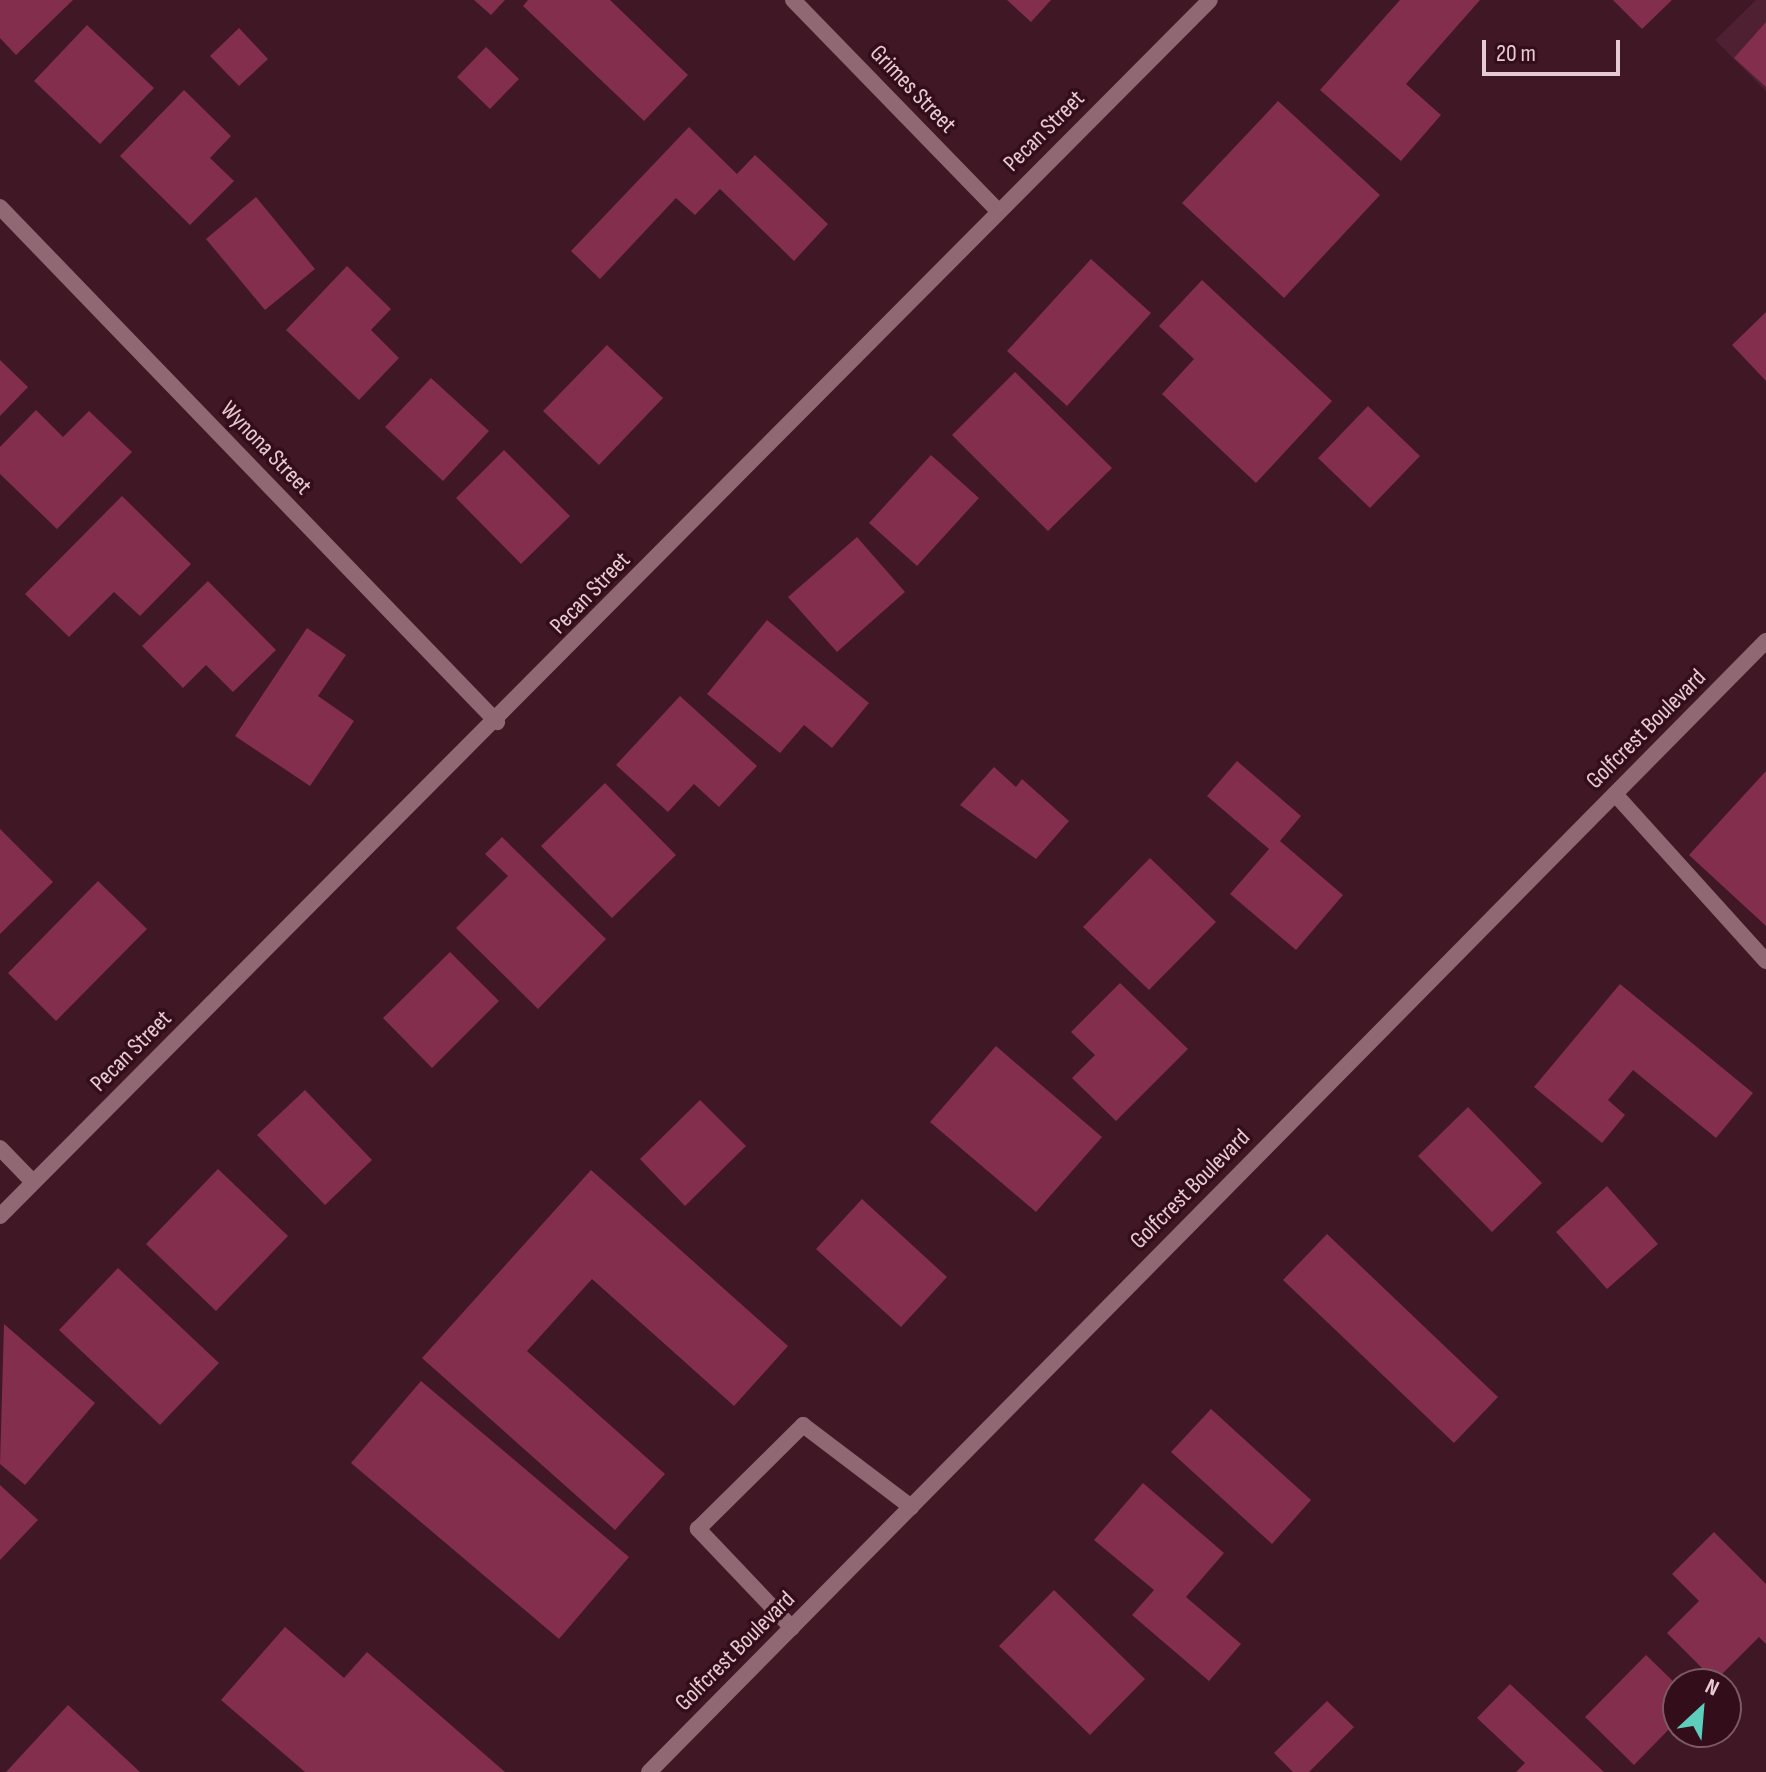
<!DOCTYPE html>
<html>
<head>
<meta charset="utf-8">
<style>
	body { margin:0 }
	#map { position:relative; width:1766px; height:1772px; overflow:hidden; background:#3f1725; font-family:"Sofia Sans Condensed",sans-serif }
	div>[style] { position:absolute }
	.built>* { inset:0; background:#4e2031 }
	.building>* { inset:0; background:#832e4d }
	.service>* { height:16px; margin:-8px; padding:0 8px; transform-origin:8px; border-radius:8px; background:#906873 }
	.minor>* { height:16px; margin:-8px; padding:0 8px; transform-origin:8px; border-radius:8px; background:#906873 }
	span { translate:-50% -50%; white-space:nowrap; text-align:center; line-height:1.15; -webkit-text-stroke:7px #340d1b; paint-order:stroke }
	.street-label { font-size:24px; color:#e7cbd2 }
	.north { position:absolute; left:1662px; top:1668px; width:80px; height:80px; box-sizing:border-box; background:#340d1b; border:2px solid #7c5964; border-radius:50%; rotate:26deg; font-size:22px; font-weight:700; line-height:32px; text-align:center; color:#e7cbd2 }
	.north::after { content:''; display:block; margin:auto; width:28px; height:36px; background:#5ccebb; clip-path:polygon(50% 0,100% 100%,50% 72%,0 100%) }
	.scale { position:absolute; left:1482px; top:40px; width:138px; height:36px; box-sizing:border-box; border:4px solid #e7cbd2; border-top:0; padding-left:10px; font-size:24px; line-height:28px; white-space:nowrap; color:#e7cbd2; -webkit-text-stroke:6px #340d1b; paint-order:stroke }
</style>
</head>
<body>
<div id="map">
	<div class="built">
		<div style="clip-path:polygon(1756px 0,1766px 0,1766px 91px,1715px 40px)"></div>
	</div>
	<div class="building">
		<div style="clip-path:polygon(0 0,73px 0,16px 55px,0 38px)"></div>
		<div style="clip-path:polygon(474px 0,505px 0,491px 15px)"></div>
		<div style="clip-path:polygon(528px 0,610px 0,688px 75px,644px 121px,523px 6px)"></div>
		<div style="clip-path:polygon(1007px 0,1051px 0,1031px 22px)"></div>
		<div style="clip-path:polygon(1400px 0,1480px 0,1406px 84px,1441px 115px,1401px 161px,1320px 90px)"></div>
		<div style="clip-path:polygon(1613px 0,1672px 0,1642px 29px)"></div>
		<div style="clip-path:polygon(1766px 22px,1766px 87px,1734px 58px)"></div>
		<div style="clip-path:polygon(87px 25px,154px 88px,100px 144px,34px 81px)"></div>
		<div style="clip-path:polygon(239px 28px,268px 59px,239px 86px,210px 56px)"></div>
		<div style="clip-path:polygon(486px 47px,519px 79px,490px 109px,457px 77px)"></div>
		<div style="clip-path:polygon(184px 90px,231px 136px,210px 158px,234px 181px,190px 225px,120px 156px)"></div>
		<div style="clip-path:polygon(1278px 101px,1380px 195px,1284px 298px,1182px 203px)"></div>
		<div style="clip-path:polygon(689px 127px,737px 174px,755px 155px,828px 224px,794px 261px,720px 189px,695px 215px,676px 198px,600px 279px,571px 251px)"></div>
		<div style="clip-path:polygon(256px 197px,315px 269px,265px 310px,206px 239px)"></div>
		<div style="clip-path:polygon(1091px 259px,1151px 313px,1067px 406px,1007px 351px)"></div>
		<div style="clip-path:polygon(347px 266px,391px 309px,371px 330px,399px 358px,359px 400px,286px 330px)"></div>
		<div style="clip-path:polygon(1202px 280px,1332px 401px,1256px 483px,1162px 394px,1194px 359px,1159px 326px)"></div>
		<div style="clip-path:polygon(1766px 312px,1766px 381px,1732px 345px)"></div>
		<div style="clip-path:polygon(607px 345px,663px 398px,599px 465px,543px 411px)"></div>
		<div style="clip-path:polygon(0 360px,28px 387px,0 416px)"></div>
		<div style="clip-path:polygon(1015px 372px,1112px 468px,1048px 531px,952px 435px)"></div>
		<div style="clip-path:polygon(431px 378px,489px 431px,443px 481px,385px 427px)"></div>
		<div style="clip-path:polygon(1368px 406px,1420px 456px,1370px 508px,1318px 458px)"></div>
		<div style="clip-path:polygon(36px 410px,63px 437px,89px 411px,132px 452px,57px 529px,0 474px,0 447px)"></div>
		<div style="clip-path:polygon(504px 450px,570px 516px,521px 564px,456px 498px)"></div>
		<div style="clip-path:polygon(931px 455px,979px 498px,917px 566px,869px 523px)"></div>
		<div style="clip-path:polygon(122px 496px,191px 564px,140px 616px,114px 592px,69px 637px,25px 594px)"></div>
		<div style="clip-path:polygon(857px 537px,905px 592px,837px 652px,788px 597px)"></div>
		<div style="clip-path:polygon(208px 581px,276px 650px,233px 692px,206px 665px,183px 688px,142px 646px)"></div>
		<div style="clip-path:polygon(767px 620px,869px 703px,832px 748px,804px 725px,780px 753px,707px 694px)"></div>
		<div style="clip-path:polygon(307px 628px,346px 655px,318px 696px,354px 721px,310px 786px,235px 736px)"></div>
		<div style="clip-path:polygon(680px 696px,757px 766px,719px 807px,694px 784px,668px 812px,616px 765px)"></div>
		<div style="clip-path:polygon(1237px 761px,1301px 816px,1280px 841px,1343px 895px,1296px 950px,1230px 894px,1269px 849px,1207px 796px)"></div>
		<div style="clip-path:polygon(994px 767px,1016px 787px,1022px 779px,1069px 821px,1036px 859px,960px 805px)"></div>
		<div style="clip-path:polygon(1766px 771px,1766px 926px,1689px 855px)"></div>
		<div style="clip-path:polygon(605px 783px,676px 855px,612px 918px,541px 846px)"></div>
		<div style="clip-path:polygon(0 829px,53px 882px,0 934px)"></div>
		<div style="clip-path:polygon(502px 837px,606px 939px,538px 1009px,456px 928px,508px 876px,485px 854px)"></div>
		<div style="clip-path:polygon(1150px 858px,1216px 922px,1149px 990px,1083px 927px)"></div>
		<div style="clip-path:polygon(98px 881px,147px 929px,56px 1021px,8px 973px)"></div>
		<div style="clip-path:polygon(450px 952px,499px 1001px,432px 1068px,383px 1018px)"></div>
		<div style="clip-path:polygon(1120px 983px,1188px 1049px,1116px 1121px,1072px 1078px,1095px 1055px,1071px 1032px)"></div>
		<div style="clip-path:polygon(1620px 984px,1753px 1093px,1716px 1138px,1633px 1070px,1608px 1100px,1625px 1115px,1602px 1143px,1534px 1087px)"></div>
		<div style="clip-path:polygon(996px 1046px,1102px 1137px,1036px 1212px,930px 1122px)"></div>
		<div style="clip-path:polygon(305px 1090px,372px 1160px,325px 1205px,257px 1135px)"></div>
		<div style="clip-path:polygon(700px 1100px,746px 1146px,685px 1206px,640px 1159px)"></div>
		<div style="clip-path:polygon(1468px 1107px,1542px 1183px,1492px 1232px,1418px 1156px)"></div>
		<div style="clip-path:polygon(218px 1169px,288px 1236px,216px 1311px,146px 1244px)"></div>
		<div style="clip-path:polygon(591px 1170px,788px 1346px,734px 1406px,592px 1279px,527px 1351px,665px 1474px,615px 1530px,422px 1358px)"></div>
		<div style="clip-path:polygon(1607px 1186px,1658px 1244px,1607px 1289px,1556px 1232px)"></div>
		<div style="clip-path:polygon(862px 1199px,947px 1277px,901px 1327px,816px 1249px)"></div>
		<div style="clip-path:polygon(1327px 1234px,1498px 1397px,1454px 1443px,1283px 1280px)"></div>
		<div style="clip-path:polygon(118px 1268px,219px 1363px,160px 1425px,59px 1330px)"></div>
		<div style="clip-path:polygon(4px 1324px,95px 1403px,25px 1485px,0 1464px)"></div>
		<div style="clip-path:polygon(421px 1381px,629px 1557px,559px 1639px,351px 1463px)"></div>
		<div style="clip-path:polygon(1211px 1409px,1311px 1500px,1272px 1544px,1171px 1452px)"></div>
		<div style="clip-path:polygon(1143px 1483px,1224px 1553px,1186px 1597px,1241px 1644px,1209px 1681px,1132px 1615px,1154px 1590px,1094px 1540px)"></div>
		<div style="clip-path:polygon(0 1485px,38px 1520px,0 1560px)"></div>
		<div style="clip-path:polygon(1714px 1532px,1766px 1584px,1766px 1644px,1759px 1637px,1715px 1681px,1667px 1633px,1699px 1601px,1672px 1574px)"></div>
		<div style="clip-path:polygon(1054px 1590px,1145px 1679px,1090px 1735px,999px 1646px)"></div>
		<div style="clip-path:polygon(285px 1627px,344px 1678px,367px 1652px,505px 1772px,305px 1772px,221px 1700px)"></div>
		<div style="clip-path:polygon(1646px 1655px,1678px 1686px,1678px 1720px,1634px 1765px,1585px 1717px)"></div>
		<div style="clip-path:polygon(1510px 1684px,1604px 1772px,1516px 1772px,1525px 1763px,1477px 1718px)"></div>
		<div style="clip-path:polygon(1327px 1701px,1354px 1727px,1309px 1772px,1293px 1772px,1274px 1753px)"></div>
		<div style="clip-path:polygon(68px 1705px,140px 1772px,6px 1772px)"></div>
	</div>
	<div class="service">
		<div style="left:1615px;top:794px;width:225px;rotate:47.9deg"></div>
		<div style="left:792px;top:1628px;width:137px;rotate:-133.5deg"></div>
		<div style="left:698px;top:1529px;width:148px;rotate:-44.7deg"></div>
		<div style="left:803px;top:1425px;width:136px;rotate:37.2deg"></div>
	</div>
	<div class="minor">
		<div style="left:793px;top:0;width:294px;rotate:45.8deg"></div>
		<div style="left:0;top:207px;width:716px;rotate:46.02deg"></div>
		<div style="left:0;top:1148px;width:47px;rotate:45.9deg"></div>
		<div style="left:0;top:1216px;width:1715px;rotate:-45.14deg"></div>
		<div style="left:649px;top:1772px;width:1590px;rotate:-45.36deg"></div>
	</div>
	<div class="street-label">
		<span style="left:913px;top:89px;rotate:46deg">Grimes Street</span>
		<span style="left:1044px;top:131px;rotate:-45deg">Pecan Street</span>
		<span style="left:266px;top:448px;rotate:46deg">Wynona Street</span>
		<span style="left:590px;top:593px;rotate:-46deg">Pecan Street</span>
		<span style="left:1646px;top:729px;rotate:-45deg">Golfcrest Boulevard</span>
		<span style="left:131px;top:1051px;rotate:-45deg">Pecan Street</span>
		<span style="left:1190px;top:1189px;rotate:-45deg">Golfcrest Boulevard</span>
		<span style="left:735px;top:1651px;rotate:-45deg">Golfcrest Boulevard</span>
	</div>
	<div class="north">N</div>
	<div class="scale">20 m</div>
</div>
</body>
</html>
